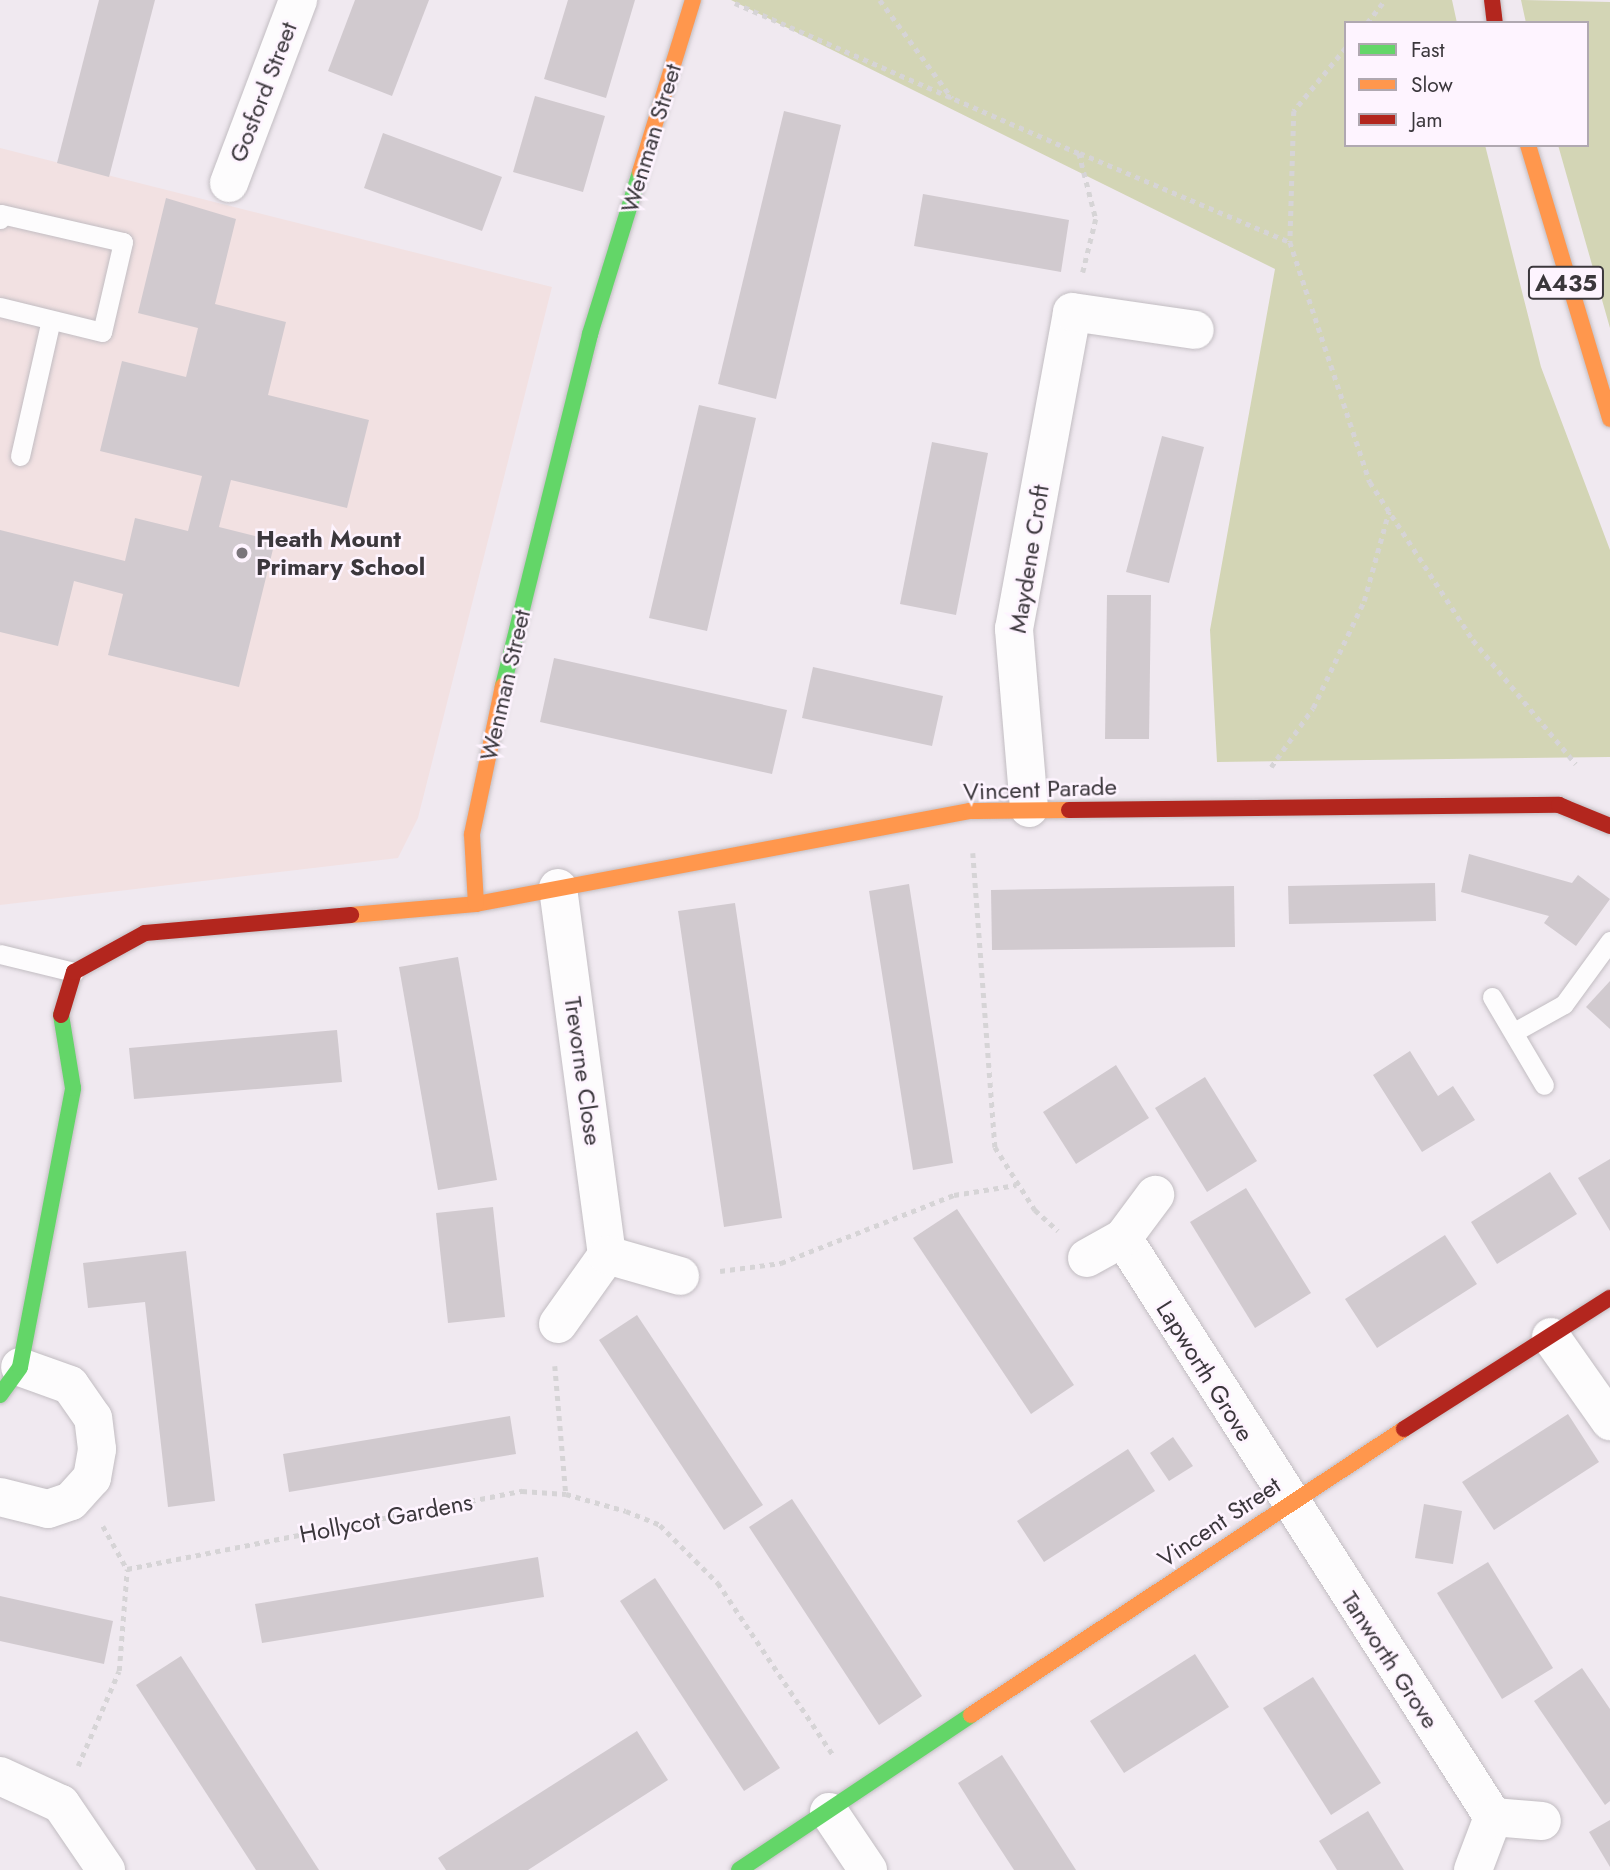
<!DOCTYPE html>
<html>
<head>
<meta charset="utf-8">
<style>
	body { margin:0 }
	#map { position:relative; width:1610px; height:1870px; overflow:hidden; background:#f0e9f0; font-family:Jost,sans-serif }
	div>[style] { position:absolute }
	.education>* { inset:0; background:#f2e1e2 }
	.green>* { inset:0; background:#d3d5b5 }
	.building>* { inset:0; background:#d1cacf }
	.path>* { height:4.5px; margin-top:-2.25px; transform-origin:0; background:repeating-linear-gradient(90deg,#d6d4d6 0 5px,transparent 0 10px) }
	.roads { filter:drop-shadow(0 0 2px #c2bdc2) drop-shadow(0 0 2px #c2bdc2) }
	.lane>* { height:19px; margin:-9.5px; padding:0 9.5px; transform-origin:9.5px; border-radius:9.5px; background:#fdfcfd }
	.street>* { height:38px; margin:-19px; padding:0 19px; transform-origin:19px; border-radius:19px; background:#fdfcfd }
	.fast>* { height:16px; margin:-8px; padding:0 8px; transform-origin:8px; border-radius:8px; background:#63d668 }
	.slow>* { height:16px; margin:-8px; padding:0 8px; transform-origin:8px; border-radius:8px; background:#ff974d }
	.jam>* { height:16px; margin:-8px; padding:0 8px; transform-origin:8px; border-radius:8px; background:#b3261e }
	.dots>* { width:19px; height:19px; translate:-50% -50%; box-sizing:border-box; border:4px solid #fef4ff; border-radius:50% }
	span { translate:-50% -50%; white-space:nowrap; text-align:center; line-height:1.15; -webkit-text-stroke:5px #fef4ff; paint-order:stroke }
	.shield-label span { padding:2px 5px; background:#fef4ff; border:2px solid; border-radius:5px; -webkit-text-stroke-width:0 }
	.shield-label { font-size:23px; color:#3b373c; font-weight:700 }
	.street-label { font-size:24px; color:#3b373c }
	.poi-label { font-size:24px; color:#3b373c; font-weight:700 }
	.left { translate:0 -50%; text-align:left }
	.legend { position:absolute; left:1344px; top:21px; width:245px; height:126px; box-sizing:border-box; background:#fef4ff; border:2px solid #b0a8b1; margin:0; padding:9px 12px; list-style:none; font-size:21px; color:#3b373c }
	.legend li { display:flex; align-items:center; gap:14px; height:35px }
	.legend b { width:35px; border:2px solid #b0a8b1 }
</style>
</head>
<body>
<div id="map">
	<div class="education">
		<div style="clip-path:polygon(0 148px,552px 287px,418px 818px,398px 858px,0 905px)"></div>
	</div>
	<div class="green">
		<div style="clip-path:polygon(1452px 0,1457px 23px,1346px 23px,1346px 145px,1485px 145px,1541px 367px,1610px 550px,1610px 757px,1217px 762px,1210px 630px,1275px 269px,731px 0)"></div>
		<div style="clip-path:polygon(1521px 0,1610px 2px,1610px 328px,1558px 145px,1587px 145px,1587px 23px,1526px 23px)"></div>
	</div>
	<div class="building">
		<div style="clip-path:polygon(99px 0,155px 0,109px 177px,57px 163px)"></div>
		<div style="clip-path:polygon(355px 0,429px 0,392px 96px,328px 71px)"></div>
		<div style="clip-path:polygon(568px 0,635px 0,606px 98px,544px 79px)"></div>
		<div style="clip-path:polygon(535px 96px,605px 116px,583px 192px,513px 172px)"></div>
		<div style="clip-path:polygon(784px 111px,841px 125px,776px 399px,718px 384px)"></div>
		<div style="clip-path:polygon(383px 133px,502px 177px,482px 231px,364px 188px)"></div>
		<div style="clip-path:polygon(923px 194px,1069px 220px,1061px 272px,914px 246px)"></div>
		<div style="clip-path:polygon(166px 198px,236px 219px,215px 304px,286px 322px,268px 395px,369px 420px,347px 508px,231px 480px,219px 527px,275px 541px,239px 687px,108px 655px,123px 594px,74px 581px,58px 646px,0 632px,0 530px,125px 561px,135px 518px,188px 531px,202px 476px,100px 451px,122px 361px,186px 377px,198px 328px,138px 313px)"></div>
		<div style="clip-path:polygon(699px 405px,756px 418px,707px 631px,649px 618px)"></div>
		<div style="clip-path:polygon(1162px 436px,1204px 447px,1169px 583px,1126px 572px)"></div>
		<div style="clip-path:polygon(932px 442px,988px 453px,956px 615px,900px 604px)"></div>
		<div style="clip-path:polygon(1107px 595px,1151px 595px,1149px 739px,1105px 739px)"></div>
		<div style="clip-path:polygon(554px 658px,787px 710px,772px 774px,540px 722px)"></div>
		<div style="clip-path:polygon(813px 667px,943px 696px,932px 746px,802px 718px)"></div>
		<div style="clip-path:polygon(1469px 854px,1572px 883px,1578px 875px,1610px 899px,1576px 946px,1544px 923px,1549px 916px,1461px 892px)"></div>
		<div style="clip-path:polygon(1435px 883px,1436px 921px,1289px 924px,1288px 886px)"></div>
		<div style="clip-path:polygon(909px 884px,953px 1163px,913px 1170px,869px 891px)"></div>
		<div style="clip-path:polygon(1234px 886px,1235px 947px,992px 950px,991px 890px)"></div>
		<div style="clip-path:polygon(735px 903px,782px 1218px,724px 1227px,678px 911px)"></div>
		<div style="clip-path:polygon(458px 957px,497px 1180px,438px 1190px,399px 967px)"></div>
		<div style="clip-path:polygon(1610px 981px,1610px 1029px,1586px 1007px)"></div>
		<div style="clip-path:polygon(337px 1030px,342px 1082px,134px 1099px,129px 1048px)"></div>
		<div style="clip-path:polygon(1410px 1051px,1438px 1096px,1453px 1086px,1475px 1120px,1422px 1152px,1373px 1075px)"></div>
		<div style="clip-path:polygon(1116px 1065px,1149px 1118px,1076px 1164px,1043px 1112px)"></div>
		<div style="clip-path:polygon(1205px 1077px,1257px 1161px,1207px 1192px,1155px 1108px)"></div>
		<div style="clip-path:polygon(1610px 1159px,1610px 1231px,1578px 1178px)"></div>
		<div style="clip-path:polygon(1550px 1172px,1577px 1214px,1497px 1264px,1471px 1222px)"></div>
		<div style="clip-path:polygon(1246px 1188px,1311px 1293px,1255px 1328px,1190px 1222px)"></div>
		<div style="clip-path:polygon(493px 1207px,505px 1317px,448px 1323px,436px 1213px)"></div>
		<div style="clip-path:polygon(957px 1209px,1074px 1385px,1031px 1414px,913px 1238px)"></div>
		<div style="clip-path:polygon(1445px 1235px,1477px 1284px,1377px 1348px,1345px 1299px)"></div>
		<div style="clip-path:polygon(186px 1251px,215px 1501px,168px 1507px,145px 1302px,88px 1308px,83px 1263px)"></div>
		<div style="clip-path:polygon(637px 1315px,763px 1505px,724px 1530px,599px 1340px)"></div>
		<div style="clip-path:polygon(1568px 1414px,1599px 1462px,1494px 1530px,1462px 1482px)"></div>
		<div style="clip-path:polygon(510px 1416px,516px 1454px,289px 1492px,283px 1454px)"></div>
		<div style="clip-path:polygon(1173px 1437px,1193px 1466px,1169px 1481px,1150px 1453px)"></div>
		<div style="clip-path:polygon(1128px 1449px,1155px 1491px,1044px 1562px,1017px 1521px)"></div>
		<div style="clip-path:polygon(792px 1499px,922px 1696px,879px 1725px,749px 1527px)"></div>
		<div style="clip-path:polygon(1424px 1504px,1462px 1511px,1453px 1564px,1415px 1558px)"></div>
		<div style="clip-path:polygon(538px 1557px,544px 1597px,262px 1643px,255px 1604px)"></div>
		<div style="clip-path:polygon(1488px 1562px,1553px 1668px,1502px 1699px,1437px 1593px)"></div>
		<div style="clip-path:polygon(655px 1578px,780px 1768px,744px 1791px,620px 1601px)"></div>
		<div style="clip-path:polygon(0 1596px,113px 1621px,104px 1664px,0 1641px)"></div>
		<div style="clip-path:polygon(1195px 1654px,1229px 1707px,1124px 1773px,1090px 1721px)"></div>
		<div style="clip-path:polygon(181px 1656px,319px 1870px,256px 1870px,136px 1685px)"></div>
		<div style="clip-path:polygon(1582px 1668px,1610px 1709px,1610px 1801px,1605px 1805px,1534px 1701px)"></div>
		<div style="clip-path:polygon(1313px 1677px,1381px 1783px,1331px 1815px,1263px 1708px)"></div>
		<div style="clip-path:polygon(637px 1731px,668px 1780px,528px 1870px,446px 1870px,438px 1858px)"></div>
		<div style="clip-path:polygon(1002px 1755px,1024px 1789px,1076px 1870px,1014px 1870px,980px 1818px,958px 1783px)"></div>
		<div style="clip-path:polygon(1368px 1811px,1404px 1870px,1337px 1870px,1319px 1841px)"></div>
		<div style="clip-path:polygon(1610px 1820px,1610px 1867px,1589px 1832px)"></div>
	</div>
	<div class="path">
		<div style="left:880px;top:0;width:122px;rotate:53.7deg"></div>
		<div style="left:735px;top:3px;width:375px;rotate:23.6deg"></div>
		<div style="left:1079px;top:153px;width:68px;rotate:75.6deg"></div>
		<div style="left:1096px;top:219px;width:55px;rotate:103.8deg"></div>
		<div style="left:1367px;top:23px;width:29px;rotate:-52deg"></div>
		<div style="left:1346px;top:48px;width:82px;rotate:129.5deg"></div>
		<div style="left:1294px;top:111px;width:131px;rotate:91.7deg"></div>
		<div style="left:1290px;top:242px;width:253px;rotate:71.6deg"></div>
		<div style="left:1370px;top:482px;width:189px;rotate:56.9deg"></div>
		<div style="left:1473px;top:640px;width:161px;rotate:50.3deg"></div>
		<div style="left:1080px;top:153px;width:228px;rotate:23deg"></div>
		<div style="left:1271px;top:767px;width:72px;rotate:-54.6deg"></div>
		<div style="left:1313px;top:708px;width:119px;rotate:-64.5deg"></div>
		<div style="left:1364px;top:601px;width:93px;rotate:-74.5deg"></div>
		<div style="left:973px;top:853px;width:295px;rotate:85.7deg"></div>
		<div style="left:995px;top:1147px;width:75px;rotate:57.6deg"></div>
		<div style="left:1035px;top:1210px;width:31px;rotate:42deg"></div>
		<div style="left:720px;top:1271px;width:62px;rotate:-7.5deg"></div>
		<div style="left:781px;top:1263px;width:186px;rotate:-21.5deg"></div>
		<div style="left:954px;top:1195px;width:63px;rotate:-9.2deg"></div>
		<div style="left:555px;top:1366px;width:128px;rotate:85.1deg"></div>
		<div style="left:103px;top:1526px;width:49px;rotate:60.8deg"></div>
		<div style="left:127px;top:1569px;width:403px;rotate:-11.2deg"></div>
		<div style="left:522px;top:1491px;width:44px;rotate:3.9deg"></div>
		<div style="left:566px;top:1494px;width:62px;rotate:15.8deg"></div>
		<div style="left:626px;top:1511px;width:37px;rotate:22deg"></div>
		<div style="left:660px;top:1525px;width:82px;rotate:45deg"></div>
		<div style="left:718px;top:1583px;width:207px;rotate:56.2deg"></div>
		<div style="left:78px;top:1766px;width:103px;rotate:-66.7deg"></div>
		<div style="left:119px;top:1671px;width:102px;rotate:-85.5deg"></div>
	</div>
	<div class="roads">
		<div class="lane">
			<div style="left:0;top:219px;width:5px;rotate:-79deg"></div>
			<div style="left:1px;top:214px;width:125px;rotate:12.9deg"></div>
			<div style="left:123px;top:242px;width:92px;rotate:103.1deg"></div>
			<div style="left:102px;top:332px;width:105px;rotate:-166.2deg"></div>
			<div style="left:20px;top:456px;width:139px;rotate:-77.2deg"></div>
			<div style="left:0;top:954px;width:76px;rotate:13.7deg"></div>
			<div style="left:1492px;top:997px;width:102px;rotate:59.4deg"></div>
			<div style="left:1514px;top:1032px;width:57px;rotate:-29.2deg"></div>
			<div style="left:1564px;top:1004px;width:78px;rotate:-53.9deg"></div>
		</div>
		<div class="street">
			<div style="left:229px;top:183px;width:196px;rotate:-69.3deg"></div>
			<div style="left:1029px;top:808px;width:180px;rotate:-94.8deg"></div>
			<div style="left:1014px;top:629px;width:322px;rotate:-79.6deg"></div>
			<div style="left:1072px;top:312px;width:124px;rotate:8.3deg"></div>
			<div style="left:558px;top:888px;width:370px;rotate:82.4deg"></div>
			<div style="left:1123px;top:1238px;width:687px;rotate:57.42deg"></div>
			<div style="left:1087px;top:1258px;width:41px;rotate:-29.1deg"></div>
			<div style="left:1123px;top:1238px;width:54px;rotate:-53.3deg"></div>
			<div style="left:558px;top:1324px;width:85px;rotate:-54.6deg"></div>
			<div style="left:607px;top:1255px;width:76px;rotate:16deg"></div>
			<div style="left:1551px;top:1337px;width:103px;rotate:54.9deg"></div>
			<div style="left:0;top:1497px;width:49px;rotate:14deg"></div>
			<div style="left:48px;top:1509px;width:24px;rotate:-19deg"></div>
			<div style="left:71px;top:1501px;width:31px;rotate:-48deg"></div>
			<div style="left:92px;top:1478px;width:29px;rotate:-80deg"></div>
			<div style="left:97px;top:1449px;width:31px;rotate:-97deg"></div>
			<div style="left:93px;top:1418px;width:40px;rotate:-124.9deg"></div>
			<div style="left:70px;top:1385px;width:53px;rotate:-160.2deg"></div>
			<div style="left:0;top:1776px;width:67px;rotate:24.7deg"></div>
			<div style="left:61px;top:1804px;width:80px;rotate:55.7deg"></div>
			<div style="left:829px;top:1812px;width:70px;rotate:56.1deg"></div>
			<div style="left:1473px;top:1870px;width:57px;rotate:-69.3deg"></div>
			<div style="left:1493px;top:1817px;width:49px;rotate:4.7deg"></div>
		</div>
		<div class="fast">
			<div style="left:503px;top:686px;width:363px;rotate:-76.1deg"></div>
			<div style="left:590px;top:334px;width:170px;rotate:-72.8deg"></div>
			<div style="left:0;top:1395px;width:34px;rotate:-54deg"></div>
			<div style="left:20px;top:1367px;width:284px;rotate:-79.2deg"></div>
			<div style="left:73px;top:1088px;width:74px;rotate:-99.3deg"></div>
			<div style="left:739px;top:1870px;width:279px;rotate:-33.7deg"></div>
		</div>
		<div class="slow">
			<div style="left:1528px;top:145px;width:286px;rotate:73.3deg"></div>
			<div style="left:640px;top:172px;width:180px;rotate:-72.9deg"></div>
			<div style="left:476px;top:904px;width:503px;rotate:-10.66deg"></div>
			<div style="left:970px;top:811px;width:99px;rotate:-0.6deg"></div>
			<div style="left:351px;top:915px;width:125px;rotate:-5deg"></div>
			<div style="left:476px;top:904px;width:70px;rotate:-93.3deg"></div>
			<div style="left:472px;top:834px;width:151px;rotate:-78.2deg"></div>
			<div style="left:971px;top:1715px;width:519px;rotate:-33.45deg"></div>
		</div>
		<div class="jam">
			<div style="left:1492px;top:0;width:23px;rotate:83deg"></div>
			<div style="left:1069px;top:810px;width:490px;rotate:-0.6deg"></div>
			<div style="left:1559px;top:805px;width:55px;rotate:22.4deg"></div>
			<div style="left:61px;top:1015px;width:45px;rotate:-73.2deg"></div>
			<div style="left:74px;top:972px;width:81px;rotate:-28.8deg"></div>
			<div style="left:145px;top:933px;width:207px;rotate:-5deg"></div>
			<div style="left:1404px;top:1429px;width:244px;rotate:-32.5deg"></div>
		</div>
	</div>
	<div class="dots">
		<div style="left:242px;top:553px;background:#7a757b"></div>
	</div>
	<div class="shield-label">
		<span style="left:1566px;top:283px">A435</span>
	</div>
	<div class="street-label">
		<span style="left:263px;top:92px;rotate:-69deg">Gosford Street</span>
		<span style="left:651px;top:138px;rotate:-73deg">Wenman Street</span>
		<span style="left:1029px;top:559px;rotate:-81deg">Maydene Croft</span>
		<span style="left:505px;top:685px;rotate:-77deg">Wenman Street</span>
		<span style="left:1040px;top:789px;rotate:-2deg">Vincent Parade</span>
		<span style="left:583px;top:1071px;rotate:82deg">Trevorne Close</span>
		<span style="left:1205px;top:1371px;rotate:58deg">Lapworth Grove</span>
		<span style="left:386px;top:1518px;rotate:-11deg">Hollycot Gardens</span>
		<span style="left:1219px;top:1522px;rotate:-34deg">Vincent Street</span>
		<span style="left:1390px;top:1660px;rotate:57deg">Tanworth Grove</span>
	</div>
	<div class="poi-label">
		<span class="left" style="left:256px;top:553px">Heath Mount<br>Primary School</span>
	</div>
	<ul class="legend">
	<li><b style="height:9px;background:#63d668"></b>Fast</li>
	<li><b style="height:9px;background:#ff974d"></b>Slow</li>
	<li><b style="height:9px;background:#b3261e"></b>Jam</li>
	</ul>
</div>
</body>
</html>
